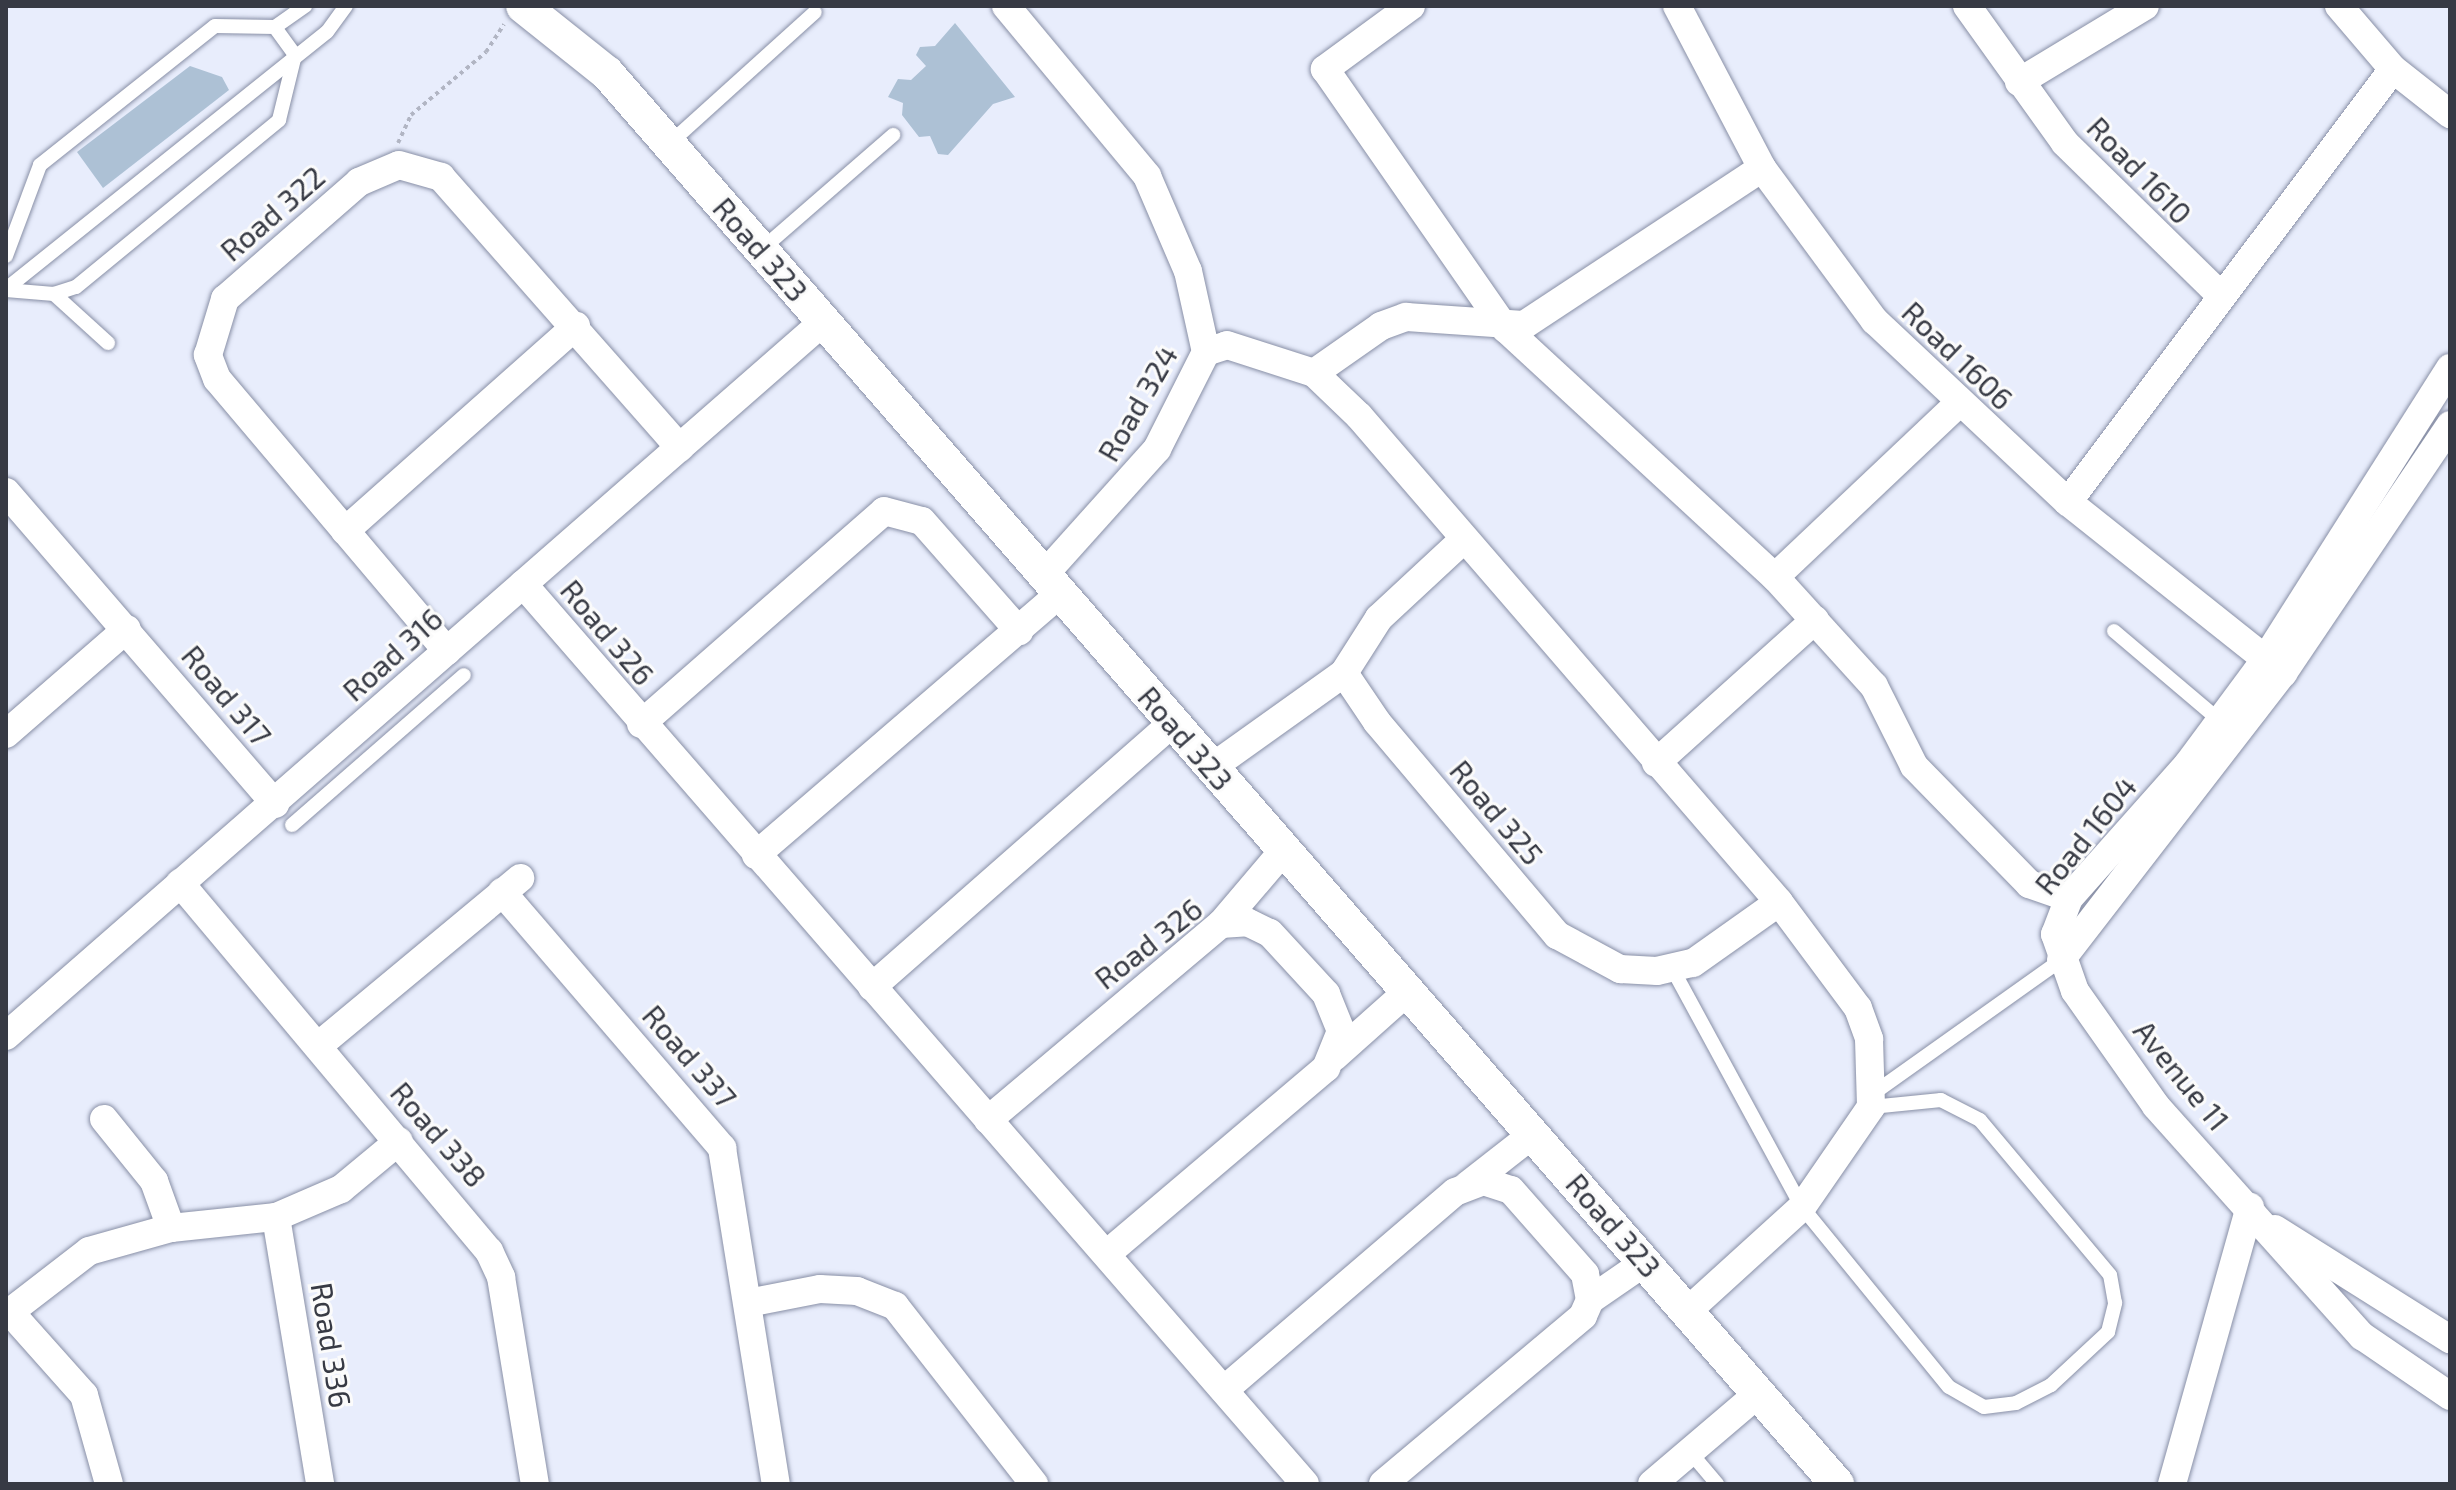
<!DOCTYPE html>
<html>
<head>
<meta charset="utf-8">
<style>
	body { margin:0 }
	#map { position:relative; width:2456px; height:1490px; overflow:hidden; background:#e8edfc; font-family:"Exo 2",sans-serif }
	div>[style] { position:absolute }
	.building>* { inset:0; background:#adc1d5 }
	.path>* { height:4px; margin-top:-2px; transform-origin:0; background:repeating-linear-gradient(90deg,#b1b5c3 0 4px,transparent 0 8px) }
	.roads { filter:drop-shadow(0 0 2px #888fa6) drop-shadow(0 0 2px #888fa6) }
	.service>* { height:14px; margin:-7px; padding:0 7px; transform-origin:7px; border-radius:7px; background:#fff }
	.minor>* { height:28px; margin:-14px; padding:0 14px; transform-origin:14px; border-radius:14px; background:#fff }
	.tertiary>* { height:34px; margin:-17px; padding:0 17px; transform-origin:17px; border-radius:17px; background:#fff }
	span { translate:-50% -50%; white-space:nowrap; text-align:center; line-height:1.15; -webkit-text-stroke:6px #fbfbfb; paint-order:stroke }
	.street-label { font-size:30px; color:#373a44 }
	.frame { position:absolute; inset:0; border:8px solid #373a44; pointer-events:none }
</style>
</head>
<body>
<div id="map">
	<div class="building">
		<div style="clip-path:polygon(955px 23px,1015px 97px,993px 104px,948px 155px,938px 154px,930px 136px,919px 137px,902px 115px,903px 103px,888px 97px,898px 79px,911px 80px,926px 66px,916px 55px,920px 47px,935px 46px)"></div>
		<div style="clip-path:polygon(190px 66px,222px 77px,229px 90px,103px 188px,77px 152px)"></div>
	</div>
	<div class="path">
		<div style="left:398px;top:143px;width:31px;rotate:-65deg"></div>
		<div style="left:411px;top:115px;width:98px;rotate:-40deg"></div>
		<div style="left:486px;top:52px;width:33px;rotate:-57deg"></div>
	</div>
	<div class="roads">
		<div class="service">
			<div style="left:670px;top:143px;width:195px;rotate:-42.1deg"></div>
			<div style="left:762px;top:249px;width:174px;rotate:-41deg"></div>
			<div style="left:6px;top:256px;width:97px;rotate:-69.5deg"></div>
			<div style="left:40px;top:165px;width:223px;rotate:-38.5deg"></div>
			<div style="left:215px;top:26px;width:60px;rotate:1deg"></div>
			<div style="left:275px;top:27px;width:37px;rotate:-35deg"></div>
			<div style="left:6px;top:289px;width:411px;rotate:-38.7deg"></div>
			<div style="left:327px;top:32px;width:32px;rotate:-54deg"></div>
			<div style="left:6px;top:290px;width:48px;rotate:4.8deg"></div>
			<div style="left:54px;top:294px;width:23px;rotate:-18deg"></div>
			<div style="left:76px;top:287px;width:263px;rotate:-39.4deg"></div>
			<div style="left:279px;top:120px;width:67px;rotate:-76.2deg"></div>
			<div style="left:295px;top:55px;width:34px;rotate:-126deg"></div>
			<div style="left:54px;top:294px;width:73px;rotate:42.2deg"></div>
			<div style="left:2114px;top:631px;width:139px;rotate:40.3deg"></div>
			<div style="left:292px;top:825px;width:228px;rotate:-41.1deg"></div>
			<div style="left:1672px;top:968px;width:272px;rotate:61.5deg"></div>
			<div style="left:1802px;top:1207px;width:232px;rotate:50.8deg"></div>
			<div style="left:1949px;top:1387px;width:40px;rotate:29.7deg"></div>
			<div style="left:1984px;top:1407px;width:32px;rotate:-7deg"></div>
			<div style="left:2016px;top:1403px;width:39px;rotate:-27deg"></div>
			<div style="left:2051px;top:1385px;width:78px;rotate:-42.9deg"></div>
			<div style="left:2108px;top:1332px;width:30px;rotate:-76deg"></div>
			<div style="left:2115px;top:1303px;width:28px;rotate:-100deg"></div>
			<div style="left:2110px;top:1275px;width:202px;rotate:-130deg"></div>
			<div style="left:1980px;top:1120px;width:44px;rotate:-152.9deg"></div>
			<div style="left:1941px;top:1100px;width:70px;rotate:174.3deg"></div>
			<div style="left:1874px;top:1093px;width:229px;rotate:-35.4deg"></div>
			<div style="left:1690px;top:1452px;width:42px;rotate:49.8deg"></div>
		</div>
		<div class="minor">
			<div style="left:1006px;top:6px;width:221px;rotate:50.3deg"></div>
			<div style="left:1147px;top:176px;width:103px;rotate:66.7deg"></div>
			<div style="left:1188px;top:271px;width:83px;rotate:77.5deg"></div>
			<div style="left:1206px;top:352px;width:109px;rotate:116.8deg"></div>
			<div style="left:1157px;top:449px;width:169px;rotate:131.9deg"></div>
			<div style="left:1411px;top:6px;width:107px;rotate:143.8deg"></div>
			<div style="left:1325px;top:69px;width:317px;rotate:55.2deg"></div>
			<div style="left:1506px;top:329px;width:366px;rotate:42.7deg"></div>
			<div style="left:1775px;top:577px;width:147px;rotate:47.8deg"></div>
			<div style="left:1874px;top:686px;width:89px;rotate:63.4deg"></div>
			<div style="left:1914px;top:766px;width:165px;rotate:45.7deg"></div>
			<div style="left:2029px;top:884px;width:42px;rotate:19.3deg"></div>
			<div style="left:1677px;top:6px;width:183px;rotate:62.3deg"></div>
			<div style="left:1762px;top:168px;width:190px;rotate:53.6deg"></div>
			<div style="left:1875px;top:321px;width:265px;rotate:43.2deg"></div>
			<div style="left:2068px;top:502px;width:275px;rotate:38.5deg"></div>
			<div style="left:1967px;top:6px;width:168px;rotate:54.4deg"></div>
			<div style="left:2065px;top:143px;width:219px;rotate:44.4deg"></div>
			<div style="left:2339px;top:6px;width:83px;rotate:49.4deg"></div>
			<div style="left:2393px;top:69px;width:73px;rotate:38.3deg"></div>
			<div style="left:2019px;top:82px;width:147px;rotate:-31.1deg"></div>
			<div style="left:1206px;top:352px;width:22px;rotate:-18deg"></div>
			<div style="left:1227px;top:345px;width:91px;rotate:17.8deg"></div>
			<div style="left:1314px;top:373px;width:62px;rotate:43.7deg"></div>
			<div style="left:1359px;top:416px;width:642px;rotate:49.17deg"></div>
			<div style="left:1779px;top:902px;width:132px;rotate:53.3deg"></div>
			<div style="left:1858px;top:1008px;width:33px;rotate:70deg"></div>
			<div style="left:1869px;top:1039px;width:68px;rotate:88.3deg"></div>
			<div style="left:1871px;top:1107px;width:121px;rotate:124.6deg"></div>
			<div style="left:1802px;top:1207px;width:153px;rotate:137.7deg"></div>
			<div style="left:2450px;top:368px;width:346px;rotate:122.4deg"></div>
			<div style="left:2265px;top:660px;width:129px;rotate:126.5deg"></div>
			<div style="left:2188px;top:764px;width:179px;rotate:131.6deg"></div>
			<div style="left:2069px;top:898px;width:39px;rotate:111deg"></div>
			<div style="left:2055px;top:934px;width:60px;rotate:70.7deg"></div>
			<div style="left:2075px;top:991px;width:141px;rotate:54.8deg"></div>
			<div style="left:2156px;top:1106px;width:309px;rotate:48.2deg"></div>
			<div style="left:2362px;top:1336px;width:107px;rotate:34.3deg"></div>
			<div style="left:1314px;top:373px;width:82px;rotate:-35deg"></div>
			<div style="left:1381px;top:326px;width:27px;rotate:-20deg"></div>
			<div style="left:1406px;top:317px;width:118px;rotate:3.9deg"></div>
			<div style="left:1524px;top:325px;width:285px;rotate:-33.4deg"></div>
			<div style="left:6px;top:492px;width:412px;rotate:49.2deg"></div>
			<div style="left:2068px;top:502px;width:541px;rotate:-53.11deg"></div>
			<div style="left:345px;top:531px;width:309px;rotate:-41.6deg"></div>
			<div style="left:1463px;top:540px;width:115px;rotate:137.1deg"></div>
			<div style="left:1379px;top:618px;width:65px;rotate:122.5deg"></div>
			<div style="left:1344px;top:673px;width:59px;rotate:56deg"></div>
			<div style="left:1377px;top:722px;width:279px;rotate:49.8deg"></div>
			<div style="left:1557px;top:935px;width:72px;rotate:28.4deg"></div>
			<div style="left:1620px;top:969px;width:37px;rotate:3deg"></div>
			<div style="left:1657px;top:971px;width:37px;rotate:-13deg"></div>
			<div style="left:1693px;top:963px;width:105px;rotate:-35.3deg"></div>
			<div style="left:1775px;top:577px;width:250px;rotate:-43.4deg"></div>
			<div style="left:523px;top:584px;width:1192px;rotate:49.01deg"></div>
			<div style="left:447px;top:651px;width:356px;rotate:-130.2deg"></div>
			<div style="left:217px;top:379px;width:26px;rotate:-111deg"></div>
			<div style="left:208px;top:355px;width:59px;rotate:-73.1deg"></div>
			<div style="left:225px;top:299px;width:178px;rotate:-41.1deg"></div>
			<div style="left:359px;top:182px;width:43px;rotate:-23deg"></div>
			<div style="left:399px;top:165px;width:44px;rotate:15.9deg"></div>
			<div style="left:441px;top:177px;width:361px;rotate:48.6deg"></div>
			<div style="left:641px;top:724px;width:323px;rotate:-41.2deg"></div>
			<div style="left:884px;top:511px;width:39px;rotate:15deg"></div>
			<div style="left:922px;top:521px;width:147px;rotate:48.6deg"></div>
			<div style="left:6px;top:734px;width:160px;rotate:-41deg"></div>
			<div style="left:1656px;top:763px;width:214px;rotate:-42deg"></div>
			<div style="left:1211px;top:768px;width:163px;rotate:-35.5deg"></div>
			<div style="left:756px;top:855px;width:402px;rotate:-40.7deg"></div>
			<div style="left:180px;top:883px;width:481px;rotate:50deg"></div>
			<div style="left:489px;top:1251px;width:29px;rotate:65deg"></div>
			<div style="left:501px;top:1277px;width:210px;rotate:80.7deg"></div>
			<div style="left:502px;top:892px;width:338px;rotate:49.3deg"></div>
			<div style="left:722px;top:1148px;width:340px;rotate:80.9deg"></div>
			<div style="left:1221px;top:924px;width:97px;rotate:-49.6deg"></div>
			<div style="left:2061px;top:960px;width:363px;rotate:-52.3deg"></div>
			<div style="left:2283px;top:673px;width:299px;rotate:-56deg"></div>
			<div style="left:872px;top:987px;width:400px;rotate:-41.3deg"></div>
			<div style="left:6px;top:1036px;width:1085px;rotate:-41.15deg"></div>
			<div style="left:318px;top:1046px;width:263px;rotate:-39.7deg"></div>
			<div style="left:1334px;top:1057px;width:99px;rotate:-41.7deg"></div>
			<div style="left:104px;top:1119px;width:80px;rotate:51.1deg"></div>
			<div style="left:154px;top:1181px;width:50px;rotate:70.1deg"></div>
			<div style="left:988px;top:1120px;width:304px;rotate:-40.1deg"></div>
			<div style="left:1221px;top:924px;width:26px;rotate:-4deg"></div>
			<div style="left:1247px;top:922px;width:25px;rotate:26deg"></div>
			<div style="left:1270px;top:933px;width:83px;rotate:47.4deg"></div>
			<div style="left:1326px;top:994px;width:40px;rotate:68deg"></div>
			<div style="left:1341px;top:1031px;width:40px;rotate:112deg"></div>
			<div style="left:1326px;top:1068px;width:287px;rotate:139.7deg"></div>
			<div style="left:1468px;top:1185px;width:83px;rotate:-38.1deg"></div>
			<div style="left:276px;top:1217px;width:271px;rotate:80.6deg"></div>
			<div style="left:2275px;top:1229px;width:207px;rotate:32.2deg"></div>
			<div style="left:1590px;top:1300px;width:67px;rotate:-34.6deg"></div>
			<div style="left:748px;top:1303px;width:73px;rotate:-11deg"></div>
			<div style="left:820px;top:1289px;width:37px;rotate:3deg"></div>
			<div style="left:857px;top:1291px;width:41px;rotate:21.5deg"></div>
			<div style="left:895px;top:1306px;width:226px;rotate:52deg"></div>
			<div style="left:10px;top:1312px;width:111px;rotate:48.3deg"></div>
			<div style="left:84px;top:1395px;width:92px;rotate:74.3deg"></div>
			<div style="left:6px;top:1315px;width:105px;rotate:-37.6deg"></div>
			<div style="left:89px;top:1251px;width:85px;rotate:-15.7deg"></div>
			<div style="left:171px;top:1228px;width:106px;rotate:-6deg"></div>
			<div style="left:276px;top:1217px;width:71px;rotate:-23.3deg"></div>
			<div style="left:341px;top:1189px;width:75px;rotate:-39.6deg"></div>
			<div style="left:1224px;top:1390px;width:304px;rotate:-40.6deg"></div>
			<div style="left:1455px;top:1192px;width:30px;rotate:-21deg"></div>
			<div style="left:1483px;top:1181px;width:29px;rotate:18deg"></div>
			<div style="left:1511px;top:1190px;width:112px;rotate:48.6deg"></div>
			<div style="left:1585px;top:1274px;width:26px;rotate:79deg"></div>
			<div style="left:1590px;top:1300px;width:17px;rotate:114deg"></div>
			<div style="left:1583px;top:1316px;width:261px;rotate:140deg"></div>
			<div style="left:1652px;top:1484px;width:140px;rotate:-40.4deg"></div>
			<div style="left:2172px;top:1484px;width:288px;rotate:-74.3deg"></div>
		</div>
		<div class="tertiary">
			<div style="left:523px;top:6px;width:107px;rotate:38.6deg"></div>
			<div style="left:607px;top:73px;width:1872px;rotate:48.92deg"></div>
		</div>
	</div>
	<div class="street-label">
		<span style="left:2140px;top:170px;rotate:46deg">Road 1610</span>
		<span style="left:272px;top:213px;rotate:-41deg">Road 322</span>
		<span style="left:761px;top:249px;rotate:49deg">Road 323</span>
		<span style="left:1958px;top:355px;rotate:44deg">Road 1606</span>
		<span style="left:1137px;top:403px;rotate:-60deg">Road 324</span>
		<span style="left:608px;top:632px;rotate:50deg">Road 326</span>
		<span style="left:392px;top:654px;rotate:-42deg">Road 316</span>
		<span style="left:227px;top:695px;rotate:50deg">Road 317</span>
		<span style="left:1186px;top:738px;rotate:49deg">Road 323</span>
		<span style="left:1497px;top:812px;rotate:50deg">Road 325</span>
		<span style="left:2085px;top:835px;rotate:-51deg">Road 1604</span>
		<span style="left:1148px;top:943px;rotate:-38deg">Road 326</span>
		<span style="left:690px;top:1056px;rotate:49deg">Road 337</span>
		<span style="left:2182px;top:1075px;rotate:51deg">Avenue 11</span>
		<span style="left:439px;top:1134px;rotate:49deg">Road 338</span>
		<span style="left:1614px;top:1225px;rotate:49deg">Road 323</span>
		<span style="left:332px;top:1345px;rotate:81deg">Road 336</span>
	</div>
	<div class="frame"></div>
</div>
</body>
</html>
